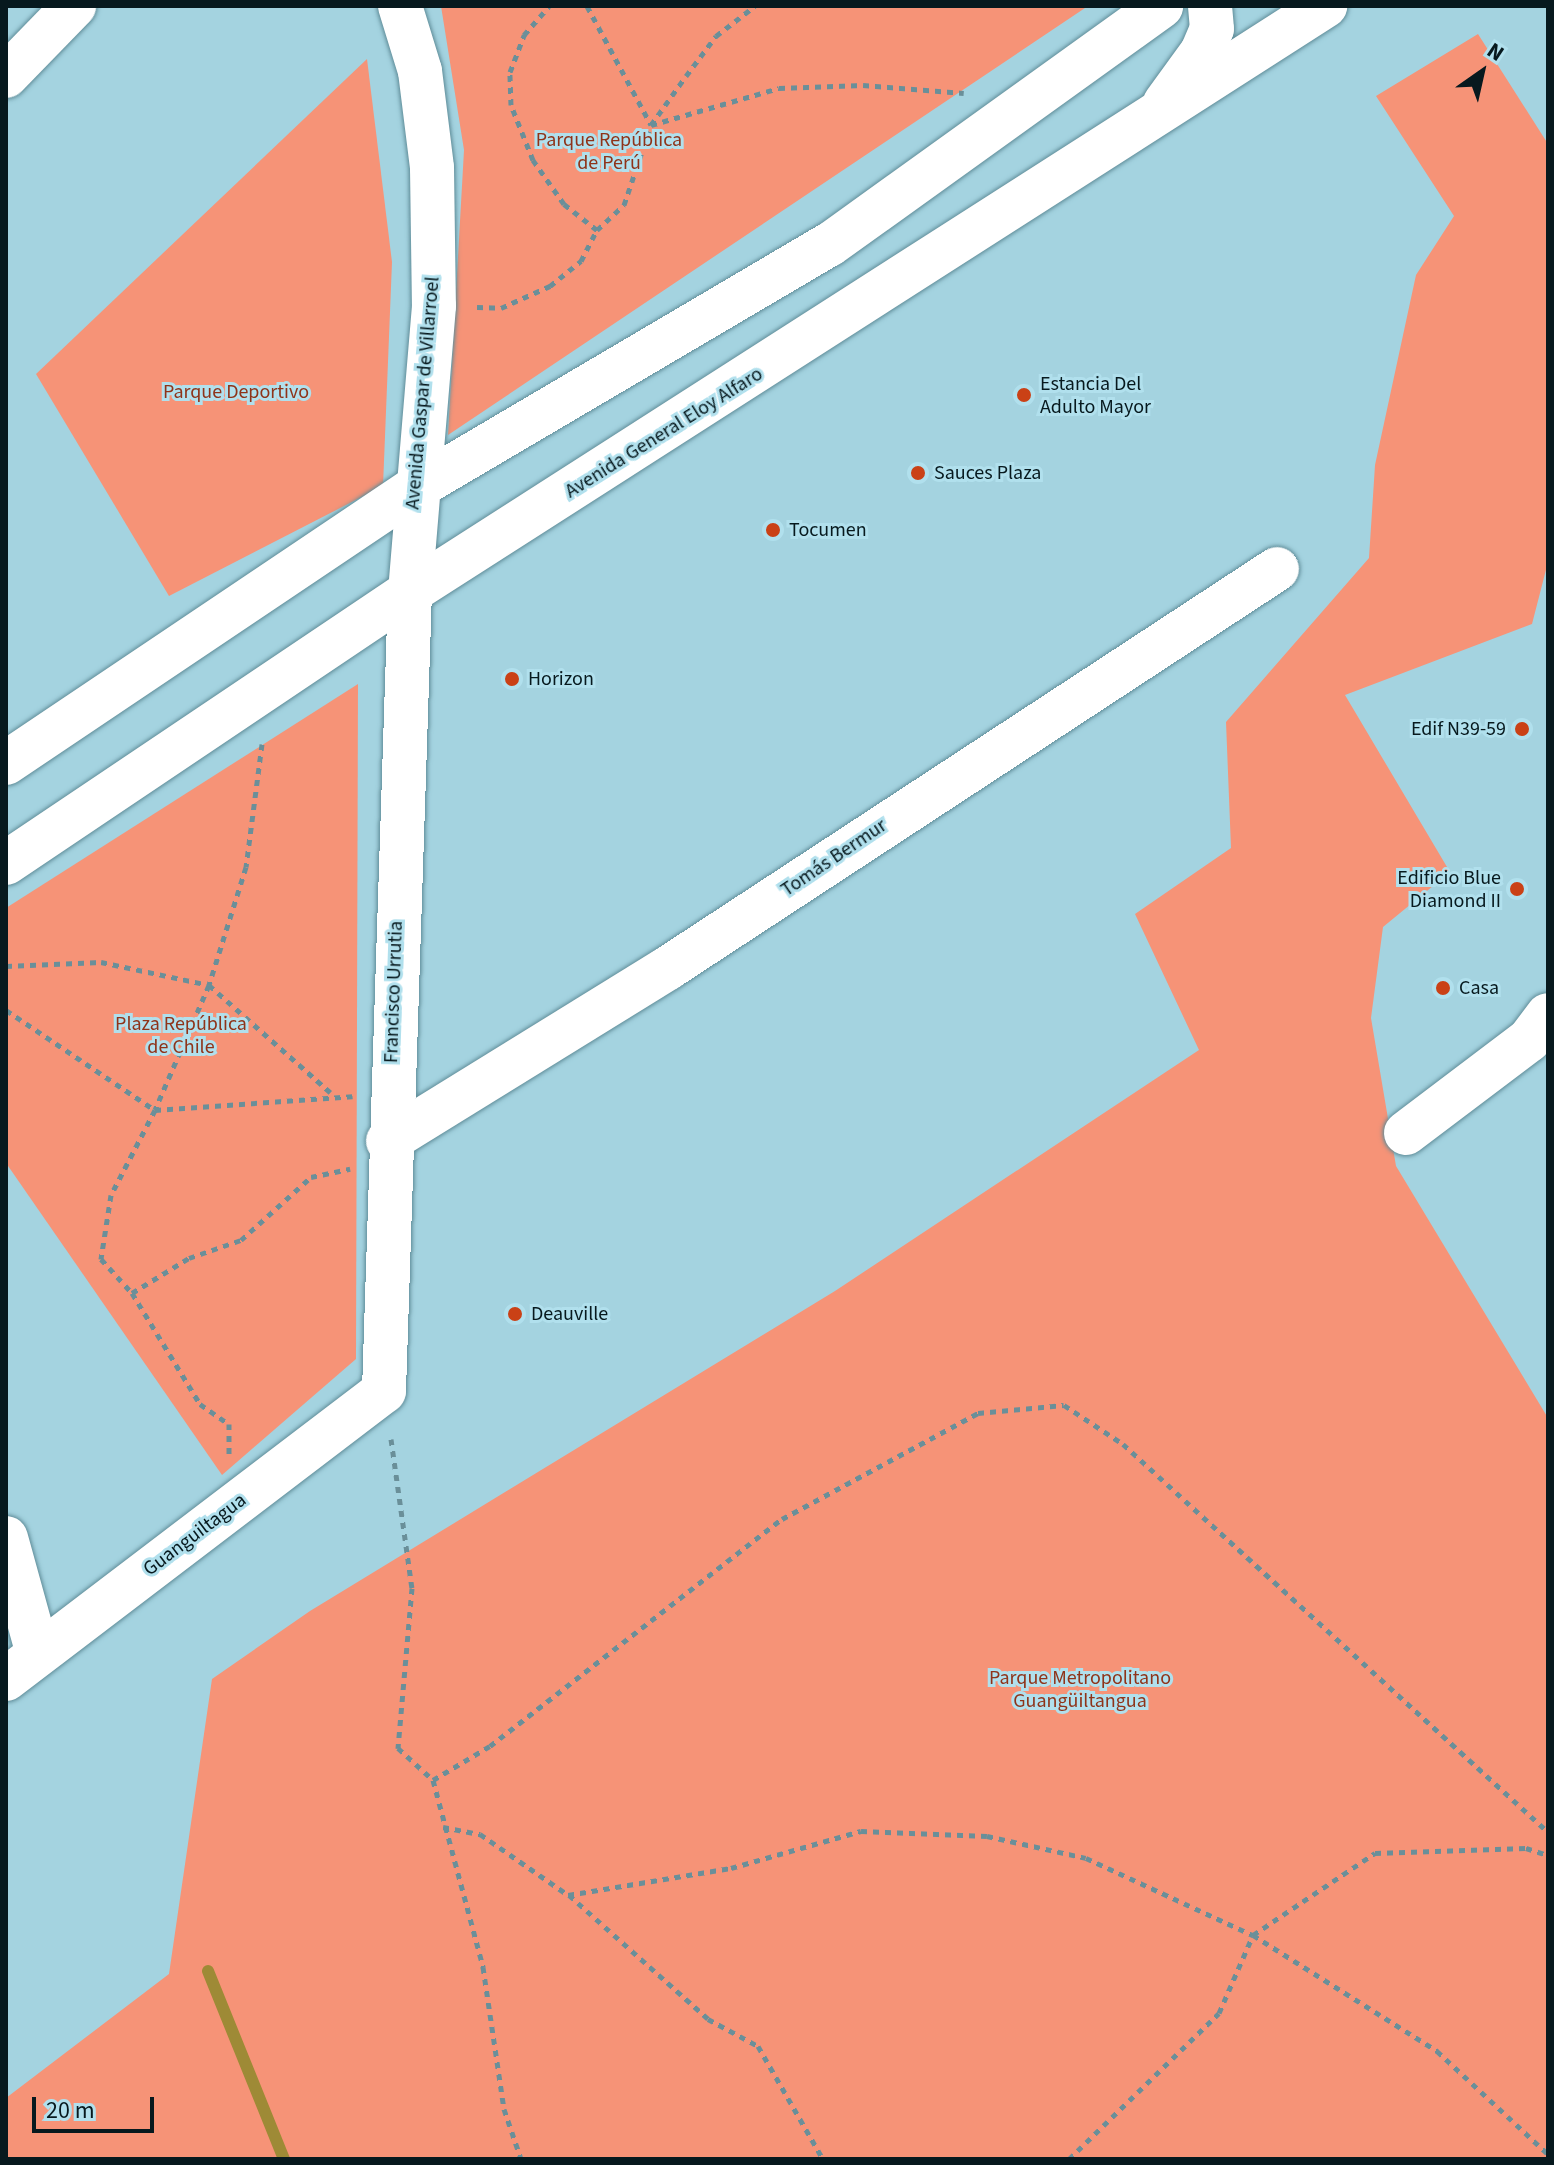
<!DOCTYPE html>
<html>
<head>
<meta charset="utf-8">
<style>
	body { margin:0 }
	#map { position:relative; width:1554px; height:2165px; overflow:hidden; background:#a4d3e0; font-family:"Source Sans 3",sans-serif }
	div>[style] { position:absolute }
	.green>* { inset:0; background:#f69377 }
	.stream>* { height:12px; margin:-6px; padding:0 6px; transform-origin:6px; border-radius:6px; background:#9e8a36 }
	.path>* { height:5px; margin-top:-2.5px; transform-origin:0; background:repeating-linear-gradient(90deg,#6a8f99 0 6px,transparent 0 12px) }
	.roads { filter:drop-shadow(0 0 2px #5f8c98) drop-shadow(0 0 2px #5f8c98) }
	.street>* { height:44px; margin:-22px; padding:0 22px; transform-origin:22px; border-radius:22px; background:#fff }
	.secondary>* { height:44px; margin:-22px; padding:0 22px; transform-origin:22px; border-radius:22px; background:#fff }
	.primary>* { height:44px; margin:-22px; padding:0 22px; transform-origin:22px; border-radius:22px; background:#fff }
	.dots>* { width:22px; height:22px; translate:-50% -50%; box-sizing:border-box; border:4px solid #b1e0ed; border-radius:50% }
	span { translate:-50% -50%; white-space:nowrap; text-align:center; line-height:1.15; -webkit-text-stroke:6px #b1e0ed; paint-order:stroke }
	.park-label { font-size:20px; color:#8f3319 }
	.poi-label { font-size:20px; color:#07191e }
	.left { translate:0 -50%; text-align:left }
	.right { translate:-100% -50%; text-align:right }
	.street-label { font-size:20px; color:#07191e }
	.frame { position:absolute; inset:0; border:8px solid #07191e; pointer-events:none }
	.north { position:absolute; left:1442px; top:32px; width:80px; height:80px; -webkit-text-stroke:6px #b1e0ed; paint-order:stroke; rotate:34deg; font-size:22px; font-weight:700; line-height:32px; text-align:center; color:#07191e }
	.north::after { content:''; display:block; margin:auto; width:28px; height:36px; background:#07191e; clip-path:polygon(50% 0,100% 100%,50% 72%,0 100%) }
	.scale { position:absolute; left:32px; top:2097px; width:122px; height:36px; box-sizing:border-box; border:4px solid #07191e; border-top:0; padding-left:10px; font-size:24px; line-height:28px; white-space:nowrap; color:#07191e; -webkit-text-stroke:6px #b1e0ed; paint-order:stroke }
</style>
</head>
<body>
<div id="map">
	<div class="green">
		<div style="clip-path:polygon(441px 6px,1088px 6px,448px 435px,464px 150px)"></div>
		<div style="clip-path:polygon(1478px 34px,1548px 144px,1548px 562px,1532px 624px,1345px 695px,1450px 872px,1383px 927px,1371px 1018px,1396px 1166px,1548px 1418px,1548px 2159px,6px 2159px,6px 2098px,169px 1974px,212px 1679px,310px 1611px,835px 1291px,1199px 1050px,1135px 914px,1231px 848px,1226px 722px,1369px 558px,1375px 465px,1416px 275px,1454px 216px,1376px 96px)"></div>
		<div style="clip-path:polygon(367px 59px,392px 262px,383px 486px,169px 596px,36px 374px)"></div>
		<div style="clip-path:polygon(358px 684px,356px 1359px,222px 1475px,6px 1163px,6px 908px)"></div>
	</div>
	<div class="stream">
		<div style="left:208px;top:1971px;width:203px;rotate:68deg"></div>
	</div>
	<div class="path">
		<div style="left:587px;top:6px;width:135px;rotate:61.7deg"></div>
		<div style="left:651px;top:125px;width:133px;rotate:-16.1deg"></div>
		<div style="left:779px;top:88px;width:84px;rotate:-2deg"></div>
		<div style="left:863px;top:85px;width:101px;rotate:4.5deg"></div>
		<div style="left:597px;top:230px;width:37px;rotate:-43deg"></div>
		<div style="left:624px;top:205px;width:84px;rotate:-71.4deg"></div>
		<div style="left:651px;top:125px;width:60px;rotate:-54.5deg"></div>
		<div style="left:686px;top:76px;width:50px;rotate:-53.1deg"></div>
		<div style="left:716px;top:36px;width:49px;rotate:-37.6deg"></div>
		<div style="left:477px;top:307px;width:24px;rotate:2deg"></div>
		<div style="left:501px;top:308px;width:54px;rotate:-24.2deg"></div>
		<div style="left:550px;top:286px;width:40px;rotate:-39deg"></div>
		<div style="left:581px;top:261px;width:35px;rotate:-63deg"></div>
		<div style="left:597px;top:230px;width:42px;rotate:-141.8deg"></div>
		<div style="left:564px;top:204px;width:54px;rotate:-125.2deg"></div>
		<div style="left:533px;top:160px;width:59px;rotate:-111.8deg"></div>
		<div style="left:511px;top:105px;width:33px;rotate:-92deg"></div>
		<div style="left:510px;top:72px;width:40px;rotate:-69deg"></div>
		<div style="left:524px;top:35px;width:38px;rotate:-49deg"></div>
		<div style="left:262px;top:744px;width:124px;rotate:97.4deg"></div>
		<div style="left:246px;top:867px;width:124px;rotate:107.4deg"></div>
		<div style="left:209px;top:985px;width:136px;rotate:113.4deg"></div>
		<div style="left:155px;top:1110px;width:198px;rotate:-4deg"></div>
		<div style="left:6px;top:966px;width:95px;rotate:-2.4deg"></div>
		<div style="left:101px;top:962px;width:110px;rotate:12deg"></div>
		<div style="left:209px;top:985px;width:162px;rotate:41.5deg"></div>
		<div style="left:6px;top:1010px;width:179px;rotate:33.9deg"></div>
		<div style="left:155px;top:1110px;width:96px;rotate:117.4deg"></div>
		<div style="left:111px;top:1195px;width:65px;rotate:98.9deg"></div>
		<div style="left:101px;top:1259px;width:46px;rotate:47.6deg"></div>
		<div style="left:132px;top:1293px;width:67px;rotate:-31.6deg"></div>
		<div style="left:189px;top:1258px;width:55px;rotate:-19.1deg"></div>
		<div style="left:241px;top:1240px;width:94px;rotate:-42deg"></div>
		<div style="left:311px;top:1177px;width:40px;rotate:-12deg"></div>
		<div style="left:132px;top:1293px;width:130px;rotate:58.5deg"></div>
		<div style="left:200px;top:1404px;width:35px;rotate:35deg"></div>
		<div style="left:229px;top:1424px;width:30px;rotate:90deg"></div>
		<div style="left:391px;top:1439px;width:150px;rotate:82deg"></div>
		<div style="left:412px;top:1588px;width:161px;rotate:95deg"></div>
		<div style="left:398px;top:1748px;width:47px;rotate:42.4deg"></div>
		<div style="left:433px;top:1780px;width:66px;rotate:-30.8deg"></div>
		<div style="left:490px;top:1746px;width:370px;rotate:-37.9deg"></div>
		<div style="left:782px;top:1519px;width:223px;rotate:-28.4deg"></div>
		<div style="left:978px;top:1413px;width:86px;rotate:-5.3deg"></div>
		<div style="left:1064px;top:1405px;width:71px;rotate:33.5deg"></div>
		<div style="left:1123px;top:1444px;width:575px;rotate:42.39deg"></div>
		<div style="left:433px;top:1780px;width:194px;rotate:75deg"></div>
		<div style="left:483px;top:1967px;width:144px;rotate:81.6deg"></div>
		<div style="left:504px;top:2109px;width:53px;rotate:71.2deg"></div>
		<div style="left:443px;top:1827px;width:38px;rotate:11deg"></div>
		<div style="left:480px;top:1834px;width:107px;rotate:34.7deg"></div>
		<div style="left:568px;top:1895px;width:165px;rotate:-9.4deg"></div>
		<div style="left:731px;top:1868px;width:135px;rotate:-15.9deg"></div>
		<div style="left:861px;top:1831px;width:126px;rotate:2.3deg"></div>
		<div style="left:987px;top:1836px;width:101px;rotate:12.5deg"></div>
		<div style="left:1086px;top:1858px;width:184px;rotate:24.8deg"></div>
		<div style="left:1253px;top:1935px;width:218px;rotate:32.2deg"></div>
		<div style="left:1437px;top:2051px;width:151px;rotate:42.9deg"></div>
		<div style="left:569px;top:1895px;width:186px;rotate:41.7deg"></div>
		<div style="left:708px;top:2019px;width:57px;rotate:28.4deg"></div>
		<div style="left:758px;top:2046px;width:130px;rotate:60.1deg"></div>
		<div style="left:1069px;top:2159px;width:209px;rotate:-44.2deg"></div>
		<div style="left:1219px;top:2013px;width:85px;rotate:-66.4deg"></div>
		<div style="left:1253px;top:1935px;width:147px;rotate:-33.9deg"></div>
		<div style="left:1375px;top:1853px;width:151px;rotate:-1.9deg"></div>
		<div style="left:1526px;top:1848px;width:23px;rotate:18deg"></div>
	</div>
	<div class="roads">
		<div class="street">
			<div style="left:6px;top:76px;width:98px;rotate:-45.8deg"></div>
			<div style="left:1406px;top:1133px;width:154px;rotate:-37.1deg"></div>
			<div style="left:1529px;top:1040px;width:31px;rotate:-53deg"></div>
			<div style="left:388px;top:1141px;width:329px;rotate:-31.7deg"></div>
			<div style="left:668px;top:968px;width:728px;rotate:-33.23deg"></div>
			<div style="left:6px;top:1538px;width:120px;rotate:74.6deg"></div>
			<div style="left:6px;top:1679px;width:475px;rotate:-37.3deg"></div>
			<div style="left:384px;top:1391px;width:799px;rotate:-88.14deg"></div>
		</div>
		<div class="secondary">
			<div style="left:400px;top:6px;width:68px;rotate:72.9deg"></div>
			<div style="left:420px;top:71px;width:98px;rotate:82.9deg"></div>
			<div style="left:432px;top:168px;width:138px;rotate:89.2deg"></div>
			<div style="left:434px;top:306px;width:287px;rotate:94.8deg"></div>
			<div style="left:1165px;top:103px;width:63px;rotate:-54deg"></div>
			<div style="left:1202px;top:52px;width:25px;rotate:-67deg"></div>
			<div style="left:1212px;top:29px;width:23px;rotate:-95deg"></div>
		</div>
		<div class="primary">
			<div style="left:6px;top:763px;width:491px;rotate:-33.9deg"></div>
			<div style="left:414px;top:489px;width:481px;rotate:-30.5deg"></div>
			<div style="left:829px;top:245px;width:409px;rotate:-35.7deg"></div>
			<div style="left:6px;top:863px;width:486px;rotate:-33.9deg"></div>
			<div style="left:410px;top:592px;width:1087px;rotate:-32.64deg"></div>
		</div>
	</div>
	<div class="dots">
		<div style="left:1024px;top:395px;background:#ca4116"></div>
		<div style="left:918px;top:473px;background:#ca4116"></div>
		<div style="left:773px;top:530px;background:#ca4116"></div>
		<div style="left:512px;top:679px;background:#ca4116"></div>
		<div style="left:1522px;top:729px;background:#ca4116"></div>
		<div style="left:1517px;top:889px;background:#ca4116"></div>
		<div style="left:1443px;top:988px;background:#ca4116"></div>
		<div style="left:515px;top:1314px;background:#ca4116"></div>
	</div>
	<div class="park-label">
		<span style="left:609px;top:152px">Parque República<br>de Perú</span>
		<span style="left:236px;top:392px">Parque Deportivo</span>
		<span style="left:181px;top:1036px">Plaza República<br>de Chile</span>
		<span style="left:1080px;top:1690px">Parque Metropolitano<br>Guangüiltangua</span>
	</div>
	<div class="poi-label">
		<span class="left" style="left:1040px;top:396px">Estancia Del<br>Adulto Mayor</span>
		<span class="left" style="left:934px;top:473px">Sauces Plaza</span>
		<span class="left" style="left:789px;top:530px">Tocumen</span>
		<span class="left" style="left:528px;top:679px">Horizon</span>
		<span class="right" style="left:1506px;top:729px">Edif N39-59</span>
		<span class="right" style="left:1501px;top:890px">Edificio Blue<br>Diamond II</span>
		<span class="left" style="left:1459px;top:988px">Casa</span>
		<span class="left" style="left:531px;top:1314px">Deauville</span>
	</div>
	<div class="street-label">
		<span style="left:423px;top:393px;rotate:-85deg">Avenida Gaspar de Villarroel</span>
		<span style="left:664px;top:433px;rotate:-32deg">Avenida General Eloy Alfaro</span>
		<span style="left:834px;top:858px;rotate:-34deg">Tomás Bermur</span>
		<span style="left:394px;top:992px;rotate:-88deg">Francisco Urrutia</span>
		<span style="left:195px;top:1535px;rotate:-37deg">Guanguiltagua</span>
	</div>
	<div class="frame"></div>
	<div class="north">N</div>
	<div class="scale">20 m</div>
</div>
</body>
</html>
